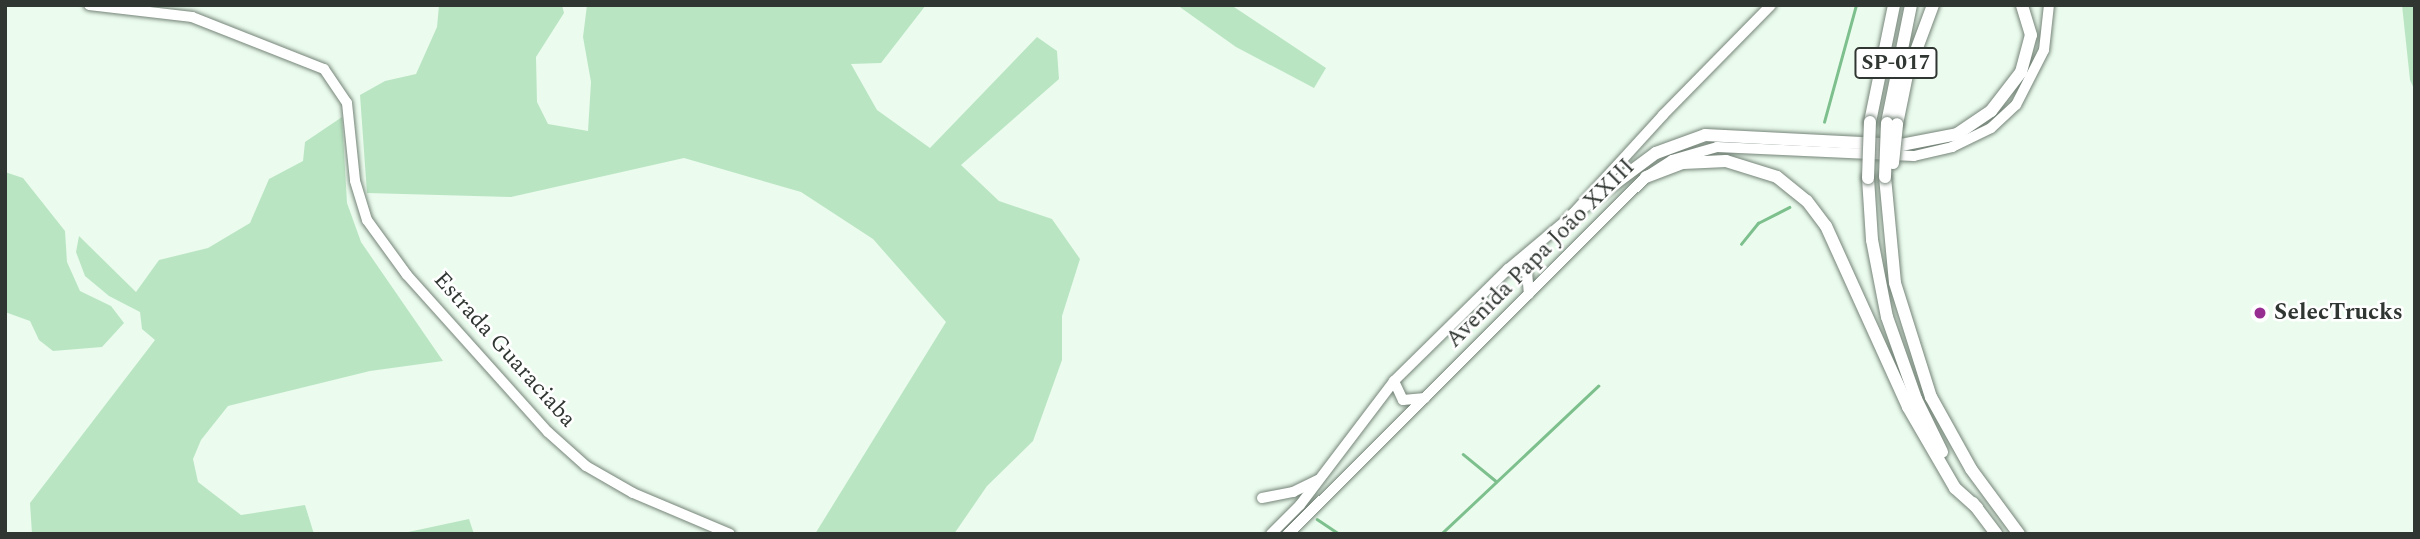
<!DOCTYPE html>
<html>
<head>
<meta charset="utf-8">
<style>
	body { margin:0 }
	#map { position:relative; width:2420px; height:539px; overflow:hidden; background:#ebfcee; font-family:Spectral,serif }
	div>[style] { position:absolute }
	.green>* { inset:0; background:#bae5c3 }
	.stream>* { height:2.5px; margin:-1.25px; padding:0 1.25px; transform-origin:1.25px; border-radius:1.25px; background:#7dc08d }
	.roads { filter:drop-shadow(0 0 2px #758478) drop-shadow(0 0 2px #758478) }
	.major>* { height:10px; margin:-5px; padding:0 5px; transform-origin:5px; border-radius:5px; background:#fff }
	.highway>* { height:12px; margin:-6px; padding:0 6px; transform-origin:6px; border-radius:6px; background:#fff }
	.bridges { filter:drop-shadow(0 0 2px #758478) drop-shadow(0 0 2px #758478) }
	.highway-bridge>* { height:12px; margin:-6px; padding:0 6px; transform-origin:6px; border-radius:6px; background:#fff }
	.dots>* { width:19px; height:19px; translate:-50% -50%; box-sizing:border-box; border:4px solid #fff; border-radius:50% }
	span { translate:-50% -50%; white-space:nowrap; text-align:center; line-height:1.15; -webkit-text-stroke:5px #fff; paint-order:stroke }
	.shield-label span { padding:2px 5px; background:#fff; border:2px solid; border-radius:5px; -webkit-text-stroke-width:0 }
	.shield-label { font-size:21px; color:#303631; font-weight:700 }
	.street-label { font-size:23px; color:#303631 }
	.poi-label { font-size:23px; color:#303631; font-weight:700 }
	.left { translate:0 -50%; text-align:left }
	.frame { position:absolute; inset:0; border:7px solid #303631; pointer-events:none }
</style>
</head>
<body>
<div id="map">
	<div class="green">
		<div style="clip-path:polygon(439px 5px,562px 5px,564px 13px,536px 57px,537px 102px,548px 124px,588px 131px,591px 82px,583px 37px,587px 5px,926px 5px,881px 63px,851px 64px,877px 110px,930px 148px,1037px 37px,1057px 51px,1059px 79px,961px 165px,999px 201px,1052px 219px,1080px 259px,1062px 316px,1062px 360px,1033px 441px,987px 486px,954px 534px,815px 534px,946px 322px,873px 239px,801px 192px,684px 158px,511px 197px,367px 193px,360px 95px,385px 81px,416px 74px,437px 27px)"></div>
		<div style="clip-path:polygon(1177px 5px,1231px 5px,1326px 68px,1314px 88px,1236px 47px)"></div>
		<div style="clip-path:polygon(2402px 5px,2415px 5px,2415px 91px,2410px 80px)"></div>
		<div style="clip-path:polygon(342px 117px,347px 203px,361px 242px,443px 361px,370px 371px,228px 406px,201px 440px,193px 459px,198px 482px,241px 515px,305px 505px,314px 534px,32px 534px,30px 503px,155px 340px,142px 329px,140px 312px,109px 296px,85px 276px,76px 252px,79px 236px,136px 292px,159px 260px,208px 248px,250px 223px,269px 179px,303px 161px,305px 142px)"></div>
		<div style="clip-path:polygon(5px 172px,23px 178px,65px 231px,67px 262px,80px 291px,111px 306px,124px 323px,102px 347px,53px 351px,39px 340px,30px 321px,5px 312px)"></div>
		<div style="clip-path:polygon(469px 519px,474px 534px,399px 534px)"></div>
	</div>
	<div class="stream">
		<div style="left:1824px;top:122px;width:121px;rotate:-74.7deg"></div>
		<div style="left:1741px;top:244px;width:27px;rotate:-51deg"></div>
		<div style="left:1758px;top:223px;width:35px;rotate:-27deg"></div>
		<div style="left:1463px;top:454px;width:43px;rotate:39.3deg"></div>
		<div style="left:1317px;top:519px;width:27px;rotate:34deg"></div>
		<div style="left:1441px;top:534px;width:216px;rotate:-43.3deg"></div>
	</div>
	<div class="roads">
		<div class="major">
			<div style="left:89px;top:5px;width:104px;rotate:6.6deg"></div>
			<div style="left:192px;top:17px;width:142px;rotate:21.5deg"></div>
			<div style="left:324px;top:69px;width:41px;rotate:55.9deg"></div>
			<div style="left:347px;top:103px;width:78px;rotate:84.1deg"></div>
			<div style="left:355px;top:181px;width:41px;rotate:72.9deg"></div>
			<div style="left:367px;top:220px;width:68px;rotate:54deg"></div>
			<div style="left:407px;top:275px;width:211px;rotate:48.1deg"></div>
			<div style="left:548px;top:432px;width:51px;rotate:41.8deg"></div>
			<div style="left:586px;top:466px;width:54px;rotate:29.9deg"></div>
			<div style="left:633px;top:493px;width:105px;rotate:22.9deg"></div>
			<div style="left:1508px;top:269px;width:19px;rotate:9deg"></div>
			<div style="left:1527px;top:272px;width:22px;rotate:85deg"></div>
			<div style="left:1394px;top:381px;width:21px;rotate:65deg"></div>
			<div style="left:1403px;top:400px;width:22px;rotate:-5deg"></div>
			<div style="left:1262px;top:498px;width:32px;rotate:-11deg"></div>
			<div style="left:1293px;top:492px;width:28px;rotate:-26deg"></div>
			<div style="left:1271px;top:534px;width:41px;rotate:-45deg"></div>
			<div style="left:1300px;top:505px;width:156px;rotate:-52.8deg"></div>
			<div style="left:1394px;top:381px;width:160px;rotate:-44.5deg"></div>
			<div style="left:1508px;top:269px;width:81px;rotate:-40deg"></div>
			<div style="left:1570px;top:217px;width:138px;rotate:-47.6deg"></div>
			<div style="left:1663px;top:115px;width:154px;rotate:-45.5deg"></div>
			<div style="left:1288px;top:534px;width:506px;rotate:-44.92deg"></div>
			<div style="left:1646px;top:177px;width:31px;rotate:-33deg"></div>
			<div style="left:1672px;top:160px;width:47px;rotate:-16.1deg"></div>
			<div style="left:1717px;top:147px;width:197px;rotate:2.6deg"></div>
			<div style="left:1914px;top:156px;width:39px;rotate:-13deg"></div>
			<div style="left:1952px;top:147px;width:43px;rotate:-26deg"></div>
			<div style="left:1991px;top:128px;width:34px;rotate:-43deg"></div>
			<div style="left:2016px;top:105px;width:62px;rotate:-63deg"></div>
			<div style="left:2044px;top:50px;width:45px;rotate:-83.7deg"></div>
		</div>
		<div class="highway">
			<div style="left:1870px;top:122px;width:119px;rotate:-78.4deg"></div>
			<div style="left:1887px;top:123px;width:120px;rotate:-78.5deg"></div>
			<div style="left:1897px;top:124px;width:50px;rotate:-78.5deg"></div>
			<div style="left:1907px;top:75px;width:75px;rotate:-69.6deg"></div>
			<div style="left:1646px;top:177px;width:40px;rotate:-21deg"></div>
			<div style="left:1683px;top:163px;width:43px;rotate:-2.7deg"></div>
			<div style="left:1726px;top:161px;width:53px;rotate:17.4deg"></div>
			<div style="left:1777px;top:177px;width:38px;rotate:39deg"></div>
			<div style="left:1807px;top:201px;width:31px;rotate:53deg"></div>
			<div style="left:1826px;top:226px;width:199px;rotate:65.6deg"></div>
			<div style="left:1908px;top:407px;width:94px;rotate:59.9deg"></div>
			<div style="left:1955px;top:488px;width:30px;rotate:42deg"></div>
			<div style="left:1885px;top:177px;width:106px;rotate:84.6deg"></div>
			<div style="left:1895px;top:283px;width:120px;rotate:72.5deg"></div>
			<div style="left:1931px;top:397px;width:82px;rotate:60.9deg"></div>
			<div style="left:1971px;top:469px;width:81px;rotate:53.6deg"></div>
			<div style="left:1868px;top:178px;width:62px;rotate:86.3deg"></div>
			<div style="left:1872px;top:240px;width:78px;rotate:79deg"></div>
			<div style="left:1887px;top:317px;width:87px;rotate:70.5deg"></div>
			<div style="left:1916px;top:399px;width:59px;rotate:63.9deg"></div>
			<div style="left:1570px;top:217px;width:107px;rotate:-36.7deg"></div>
			<div style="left:1656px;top:153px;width:52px;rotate:-20.2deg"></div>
			<div style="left:1705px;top:135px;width:196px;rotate:2.9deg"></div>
			<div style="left:1901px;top:145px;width:57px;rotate:-11.1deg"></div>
			<div style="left:1957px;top:134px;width:41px;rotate:-34.1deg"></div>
			<div style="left:1991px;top:111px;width:49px;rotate:-52.4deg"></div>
			<div style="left:2021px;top:72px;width:38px;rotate:-75deg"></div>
			<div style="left:2031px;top:35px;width:31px;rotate:-107deg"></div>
			<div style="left:1973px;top:503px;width:39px;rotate:53deg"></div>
		</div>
	</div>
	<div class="bridges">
		<div class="highway-bridge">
			<div style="left:1893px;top:163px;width:39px;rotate:-84deg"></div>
			<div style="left:1885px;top:177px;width:54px;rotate:-87.9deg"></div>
			<div style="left:1868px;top:178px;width:56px;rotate:-88deg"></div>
		</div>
	</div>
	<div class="dots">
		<div style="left:2260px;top:313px;background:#972d90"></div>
	</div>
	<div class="shield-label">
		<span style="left:1896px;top:63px">SP-017</span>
	</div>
	<div class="street-label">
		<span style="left:1541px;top:254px;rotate:-45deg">Avenida Papa João XXIII</span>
		<span style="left:504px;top:350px;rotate:48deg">Estrada Guaraciaba</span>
	</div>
	<div class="poi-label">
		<span class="left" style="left:2274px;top:313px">SelecTrucks</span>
	</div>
	<div class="frame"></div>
</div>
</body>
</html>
